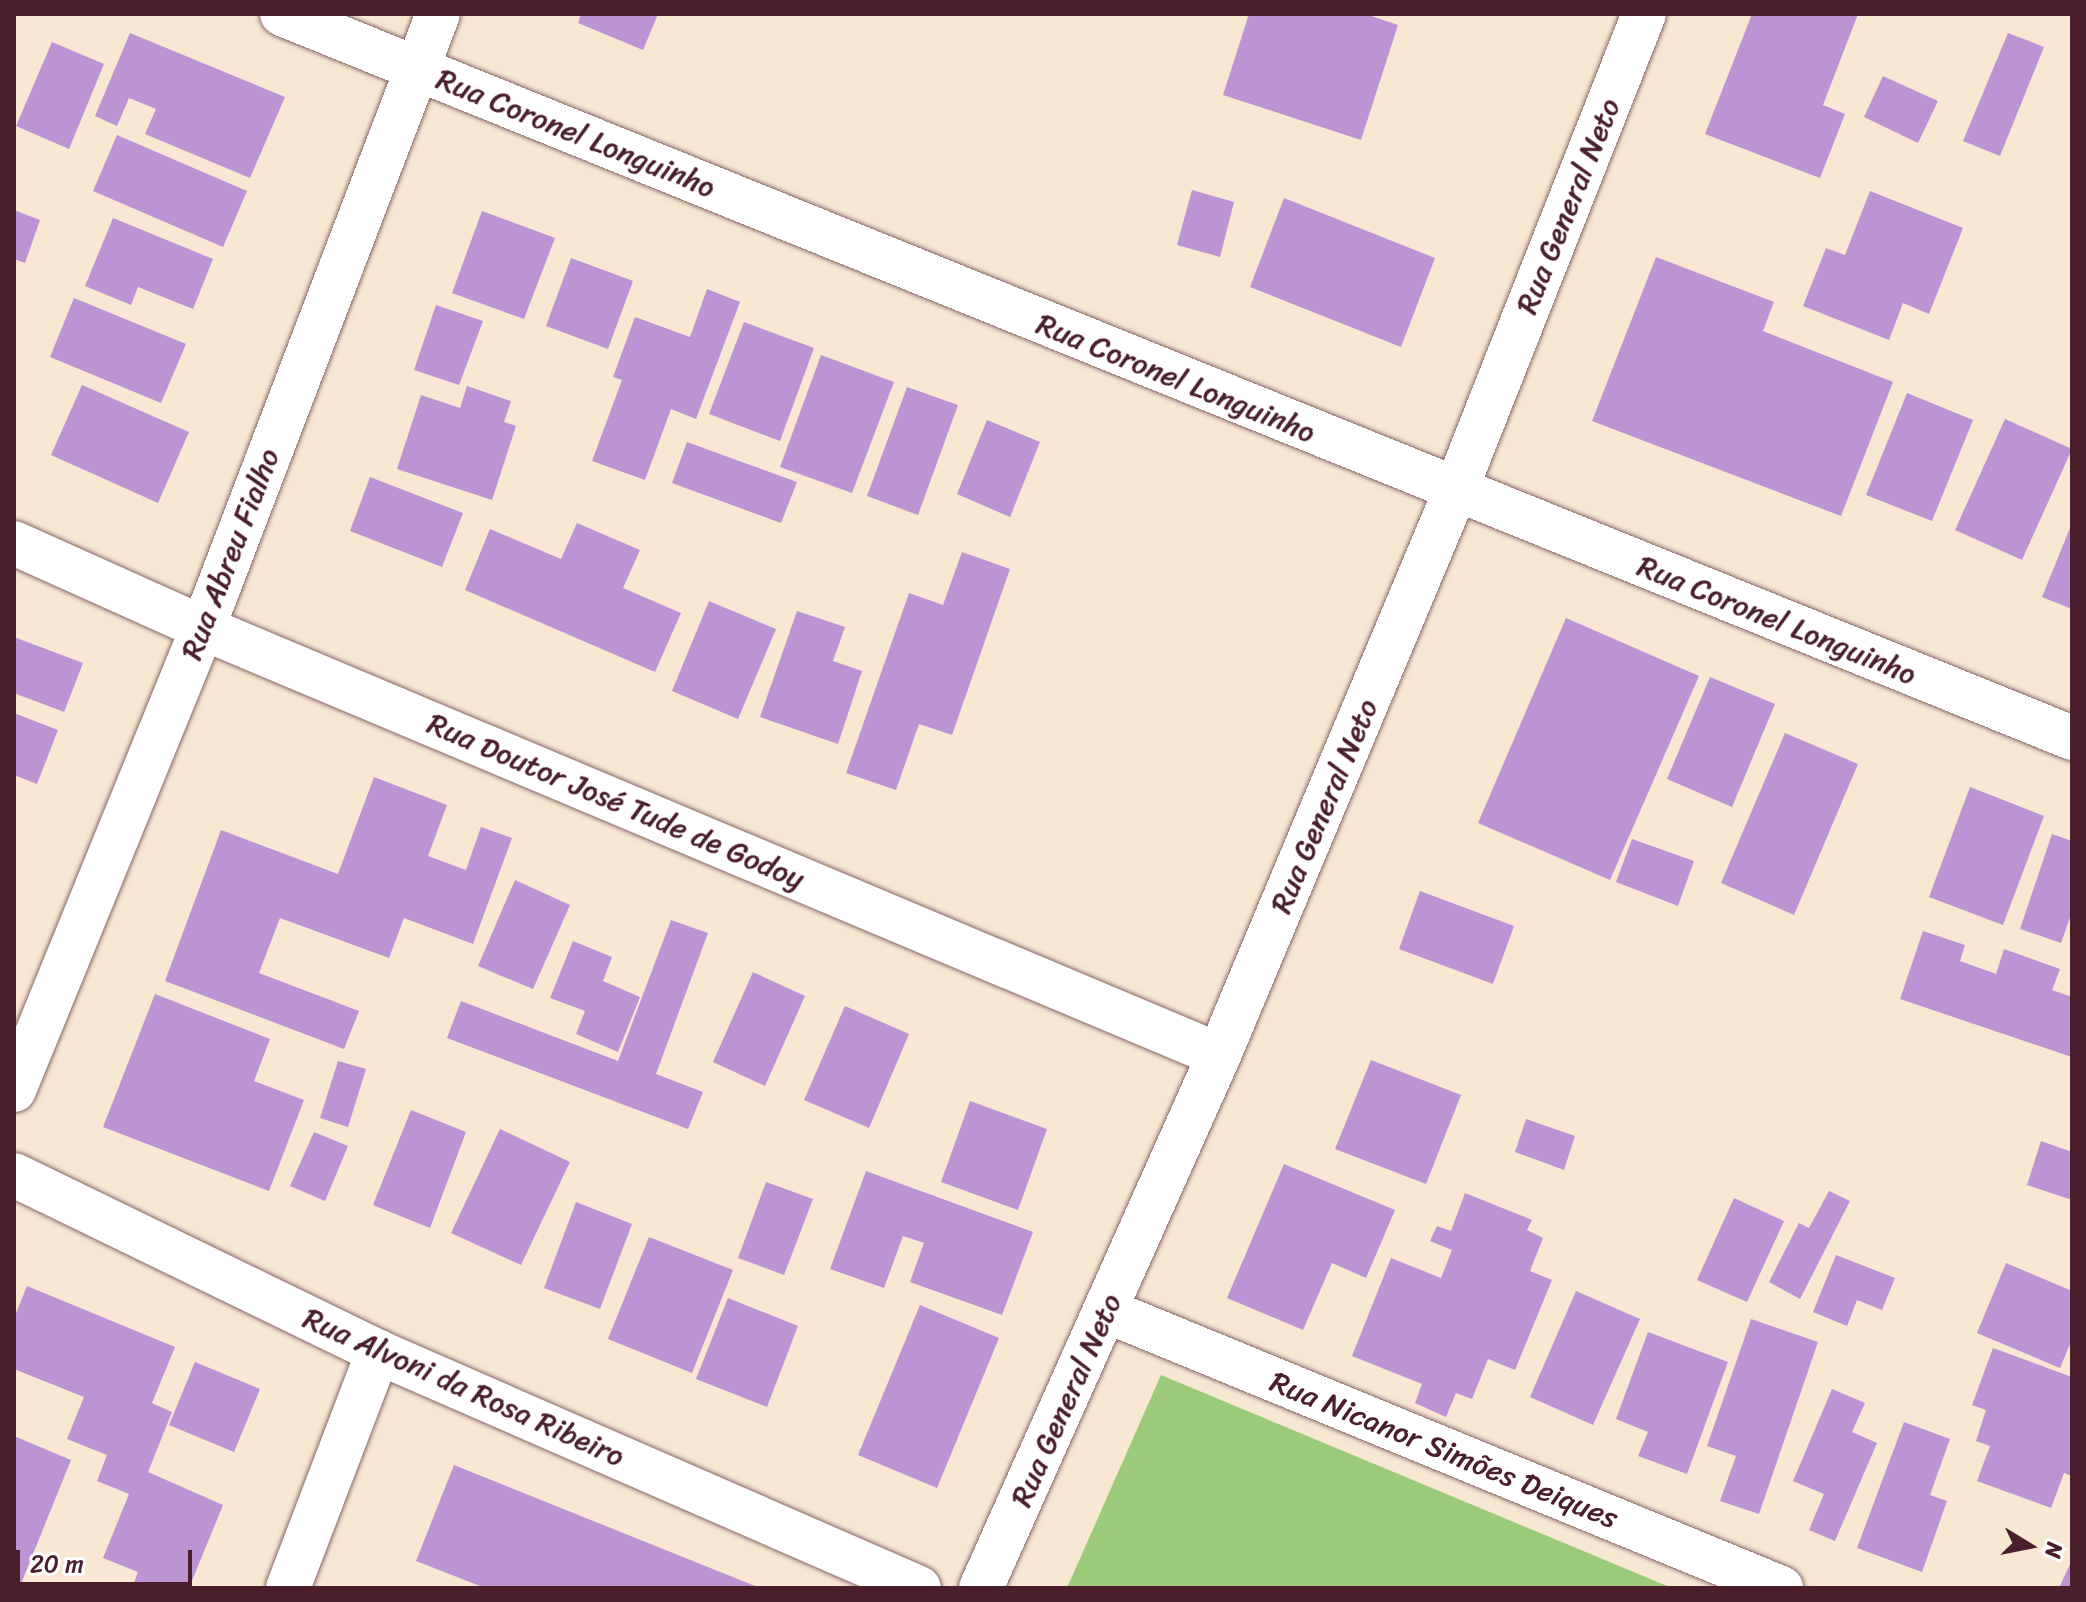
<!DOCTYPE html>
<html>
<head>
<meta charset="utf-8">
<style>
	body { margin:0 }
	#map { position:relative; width:2086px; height:1602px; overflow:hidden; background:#f7e7d3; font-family:Sriracha,sans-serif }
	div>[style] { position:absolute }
	.green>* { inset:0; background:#9bcb79 }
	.building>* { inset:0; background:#bb94d3 }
	.roads { filter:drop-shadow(0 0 2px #876566) drop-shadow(0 0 2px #876566) }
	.minor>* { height:44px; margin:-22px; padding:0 22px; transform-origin:22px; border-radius:22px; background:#fff }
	span { translate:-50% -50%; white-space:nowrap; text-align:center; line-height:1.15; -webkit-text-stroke:6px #fff; paint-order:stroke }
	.street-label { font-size:30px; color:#4a1f2b }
	.frame { position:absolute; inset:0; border:16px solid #4a1f2b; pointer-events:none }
	.north { position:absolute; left:1990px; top:1506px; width:80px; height:80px; -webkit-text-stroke:6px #fff; paint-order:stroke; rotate:100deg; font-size:22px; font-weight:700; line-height:32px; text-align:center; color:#4a1f2b }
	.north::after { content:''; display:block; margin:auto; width:28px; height:36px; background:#4a1f2b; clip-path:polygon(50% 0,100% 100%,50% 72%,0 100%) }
	.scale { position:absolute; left:16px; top:1550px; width:176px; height:36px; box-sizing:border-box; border:4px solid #4a1f2b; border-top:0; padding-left:10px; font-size:24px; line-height:28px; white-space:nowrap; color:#4a1f2b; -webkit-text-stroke:6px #fff; paint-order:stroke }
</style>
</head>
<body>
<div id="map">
	<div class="green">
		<div style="clip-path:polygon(1161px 1375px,1672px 1588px,1067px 1588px)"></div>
	</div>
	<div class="building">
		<div style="clip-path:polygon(581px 14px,658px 14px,643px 50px,578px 23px)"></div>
		<div style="clip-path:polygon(1249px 14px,1365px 14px,1398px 25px,1361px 140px,1223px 95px)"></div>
		<div style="clip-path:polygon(1752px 14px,1858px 14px,1823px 105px,1845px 114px,1820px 178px,1705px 134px)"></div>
		<div style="clip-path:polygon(130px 33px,285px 97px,250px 178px,145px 134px,156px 109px,129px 98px,117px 126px,95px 116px)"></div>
		<div style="clip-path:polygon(2008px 33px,2044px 47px,2000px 156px,1963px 141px)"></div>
		<div style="clip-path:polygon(52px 42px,104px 64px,69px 149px,16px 126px)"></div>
		<div style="clip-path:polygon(1883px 76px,1938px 101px,1918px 143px,1864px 117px)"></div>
		<div style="clip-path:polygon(117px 135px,247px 191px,223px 247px,93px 191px)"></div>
		<div style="clip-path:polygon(1192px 190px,1234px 202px,1220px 257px,1177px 245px)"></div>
		<div style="clip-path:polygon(1870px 191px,1963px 228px,1929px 314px,1903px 303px,1889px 340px,1803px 306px,1826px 248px,1845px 255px)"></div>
		<div style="clip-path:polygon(1284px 198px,1435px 258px,1401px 347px,1250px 287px)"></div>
		<div style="clip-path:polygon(14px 210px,40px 220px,25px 263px,14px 259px)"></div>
		<div style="clip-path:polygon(482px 211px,555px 238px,524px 319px,452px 293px)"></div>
		<div style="clip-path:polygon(113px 218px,213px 259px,193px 309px,138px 287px,131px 305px,85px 286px)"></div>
		<div style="clip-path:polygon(1656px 257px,1774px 302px,1763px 331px,1893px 382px,1841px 516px,1592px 421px)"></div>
		<div style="clip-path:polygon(571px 258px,633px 281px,608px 349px,546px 326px)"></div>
		<div style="clip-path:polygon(707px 289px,740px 302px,696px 419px,671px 409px,645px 480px,592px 461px,622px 380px,613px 377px,635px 317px,690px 337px)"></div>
		<div style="clip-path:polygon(74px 298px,186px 344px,161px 403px,50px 357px)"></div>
		<div style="clip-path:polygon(436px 305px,483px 321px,459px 385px,414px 370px)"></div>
		<div style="clip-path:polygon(744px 322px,814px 348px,780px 441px,709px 414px)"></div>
		<div style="clip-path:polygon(821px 355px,894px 382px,852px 493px,780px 467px)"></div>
		<div style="clip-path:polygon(82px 385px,189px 432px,158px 503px,51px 455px)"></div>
		<div style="clip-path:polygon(467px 386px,511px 401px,504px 422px,516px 426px,492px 500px,397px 469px,421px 395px,460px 408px)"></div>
		<div style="clip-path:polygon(907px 387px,958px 405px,918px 515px,867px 496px)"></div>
		<div style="clip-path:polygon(1907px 393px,1973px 420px,1932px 521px,1866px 495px)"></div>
		<div style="clip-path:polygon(2005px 419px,2072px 449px,2022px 560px,1955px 530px)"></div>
		<div style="clip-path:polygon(987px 420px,1040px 442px,1010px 517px,957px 494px)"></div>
		<div style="clip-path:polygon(687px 442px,797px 482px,781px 523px,672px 483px)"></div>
		<div style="clip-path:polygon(370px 477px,463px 513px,442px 567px,350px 531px)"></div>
		<div style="clip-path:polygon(577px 523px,640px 550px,623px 588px,681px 613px,655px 672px,465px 590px,490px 529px,561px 559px)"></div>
		<div style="clip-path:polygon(2072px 523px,2072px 609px,2042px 597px)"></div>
		<div style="clip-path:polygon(962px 552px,1010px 569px,952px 735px,919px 724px,896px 790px,846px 773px,909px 593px,943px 605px)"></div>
		<div style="clip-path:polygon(709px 601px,776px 629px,738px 719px,672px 691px)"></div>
		<div style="clip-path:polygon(797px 611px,845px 627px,833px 661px,862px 671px,838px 744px,760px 717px)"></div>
		<div style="clip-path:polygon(1566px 618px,1699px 676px,1610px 880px,1478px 823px)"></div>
		<div style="clip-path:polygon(14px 637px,83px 663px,64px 712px,14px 693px)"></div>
		<div style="clip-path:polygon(1710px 677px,1775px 704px,1732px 807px,1667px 779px)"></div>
		<div style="clip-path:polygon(14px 713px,58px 730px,37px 784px,14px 775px)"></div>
		<div style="clip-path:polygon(1785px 733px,1858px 764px,1794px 915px,1721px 883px)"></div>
		<div style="clip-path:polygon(374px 777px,447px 805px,428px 856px,466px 870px,481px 827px,512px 838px,473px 944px,404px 918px,389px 958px,280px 918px,259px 973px,359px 1011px,344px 1049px,165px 981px,221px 830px,338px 874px)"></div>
		<div style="clip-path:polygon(1970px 787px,2044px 816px,2003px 925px,1929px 897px)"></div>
		<div style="clip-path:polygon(2052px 834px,2072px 841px,2072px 912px,2061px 943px,2020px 929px)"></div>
		<div style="clip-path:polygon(1632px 839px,1694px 861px,1678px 906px,1616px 882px)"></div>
		<div style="clip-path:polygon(515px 880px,570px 905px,533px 989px,478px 966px)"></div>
		<div style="clip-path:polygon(1420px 891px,1514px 926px,1493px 984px,1399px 949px)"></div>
		<div style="clip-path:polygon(671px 920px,708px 933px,656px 1074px,703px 1092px,688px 1129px,447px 1038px,461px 1001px,618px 1061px)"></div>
		<div style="clip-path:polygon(1923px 931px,1965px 945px,1960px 961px,1996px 974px,2004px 949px,2060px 969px,2052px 990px,2072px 997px,2072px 1057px,1900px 999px)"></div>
		<div style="clip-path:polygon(573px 941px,612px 957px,603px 981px,640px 997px,618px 1052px,576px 1034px,585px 1011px,550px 998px)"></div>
		<div style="clip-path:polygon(753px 972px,805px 996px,765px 1086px,713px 1062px)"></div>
		<div style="clip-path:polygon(155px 994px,270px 1039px,254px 1081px,304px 1100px,269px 1191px,103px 1127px)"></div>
		<div style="clip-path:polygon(845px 1006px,909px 1034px,869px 1128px,804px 1100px)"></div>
		<div style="clip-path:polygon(1371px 1060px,1461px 1095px,1426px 1184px,1335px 1149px)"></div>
		<div style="clip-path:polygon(338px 1061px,366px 1069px,348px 1127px,320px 1118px)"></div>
		<div style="clip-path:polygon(970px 1101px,1047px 1129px,1018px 1210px,941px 1182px)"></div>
		<div style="clip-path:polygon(411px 1110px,466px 1132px,430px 1228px,373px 1205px)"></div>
		<div style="clip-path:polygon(1526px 1119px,1575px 1136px,1564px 1170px,1515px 1152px)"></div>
		<div style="clip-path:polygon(500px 1129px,570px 1162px,521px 1265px,451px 1233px)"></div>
		<div style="clip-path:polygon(314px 1132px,348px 1146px,325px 1201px,290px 1186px)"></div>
		<div style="clip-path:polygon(2041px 1141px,2072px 1152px,2072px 1200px,2027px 1185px)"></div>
		<div style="clip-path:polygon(1284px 1164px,1395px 1210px,1366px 1278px,1332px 1263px,1303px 1330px,1227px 1298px)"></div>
		<div style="clip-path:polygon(866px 1171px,1033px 1232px,1002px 1315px,910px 1282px,924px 1243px,903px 1236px,884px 1288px,830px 1269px)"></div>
		<div style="clip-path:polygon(766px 1182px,813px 1199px,784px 1275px,738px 1258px)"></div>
		<div style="clip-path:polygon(1829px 1191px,1850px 1201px,1800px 1299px,1769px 1282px,1799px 1223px,1809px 1228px)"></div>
		<div style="clip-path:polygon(1465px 1193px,1532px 1220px,1527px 1230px,1543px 1238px,1530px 1271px,1552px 1280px,1515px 1370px,1488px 1359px,1472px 1399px,1456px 1393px,1446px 1417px,1415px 1403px,1422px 1384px,1352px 1356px,1391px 1258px,1441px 1278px,1452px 1250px,1430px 1241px,1437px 1226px,1451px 1231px)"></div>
		<div style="clip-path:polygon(1734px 1198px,1784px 1221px,1747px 1302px,1697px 1280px)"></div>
		<div style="clip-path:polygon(576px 1202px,632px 1224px,600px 1309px,544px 1288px)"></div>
		<div style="clip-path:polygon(649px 1237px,733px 1270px,692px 1373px,608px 1339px)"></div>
		<div style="clip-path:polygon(1836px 1255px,1895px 1278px,1882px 1310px,1857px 1300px,1847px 1326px,1813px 1312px)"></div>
		<div style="clip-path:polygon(2006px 1263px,2072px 1291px,2072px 1339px,2060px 1368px,1977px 1333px)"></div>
		<div style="clip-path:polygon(27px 1286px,175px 1347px,152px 1403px,172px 1412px,148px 1472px,223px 1505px,189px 1588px,132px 1588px,138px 1572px,103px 1558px,129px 1494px,97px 1481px,107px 1455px,67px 1439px,84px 1397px,14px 1369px,14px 1318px)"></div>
		<div style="clip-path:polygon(1576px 1291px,1640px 1319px,1593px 1425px,1530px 1397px)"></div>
		<div style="clip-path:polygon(728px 1298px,798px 1326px,767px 1407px,696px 1379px)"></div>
		<div style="clip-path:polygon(920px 1305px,999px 1338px,937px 1488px,858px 1455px)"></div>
		<div style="clip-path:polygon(1751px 1319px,1818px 1342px,1759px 1514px,1720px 1501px,1736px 1456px,1707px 1446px)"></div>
		<div style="clip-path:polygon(1648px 1332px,1728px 1362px,1687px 1474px,1638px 1456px,1648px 1432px,1616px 1419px)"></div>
		<div style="clip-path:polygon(1993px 1348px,2072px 1377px,2072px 1476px,2064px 1473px,2051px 1508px,1977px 1481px,1990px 1446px,1976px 1441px,1986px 1410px,1972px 1405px)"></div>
		<div style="clip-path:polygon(195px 1362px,260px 1389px,234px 1452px,169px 1425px)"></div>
		<div style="clip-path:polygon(1832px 1389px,1865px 1403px,1852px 1432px,1877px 1443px,1835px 1541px,1809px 1530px,1824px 1494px,1793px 1481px)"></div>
		<div style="clip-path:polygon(1904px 1422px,1950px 1439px,1930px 1495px,1947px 1501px,1922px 1572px,1857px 1548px)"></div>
		<div style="clip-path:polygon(14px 1436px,71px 1460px,20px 1586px,14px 1584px)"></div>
		<div style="clip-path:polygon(454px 1465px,760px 1588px,485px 1588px,416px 1561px)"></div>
		<div style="clip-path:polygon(2072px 1560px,2072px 1588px,2059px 1588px)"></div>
	</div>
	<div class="roads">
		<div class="minor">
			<div style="left:282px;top:14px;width:1931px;rotate:22.02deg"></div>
			<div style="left:14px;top:543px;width:207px;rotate:24.2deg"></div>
			<div style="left:203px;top:628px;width:1102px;rotate:22.8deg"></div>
			<div style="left:14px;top:1090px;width:499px;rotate:-67.8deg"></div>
			<div style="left:203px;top:628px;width:657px;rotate:-69.06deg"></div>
			<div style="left:14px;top:1175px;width:405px;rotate:25.9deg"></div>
			<div style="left:378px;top:1352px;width:590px;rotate:23.57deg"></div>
			<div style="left:1107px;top:1311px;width:729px;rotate:22.34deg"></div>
			<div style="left:288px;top:1588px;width:253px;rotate:-69.1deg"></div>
			<div style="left:981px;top:1588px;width:584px;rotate:-65.94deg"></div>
			<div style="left:1219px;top:1055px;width:610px;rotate:-67.26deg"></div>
			<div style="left:1455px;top:492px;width:514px;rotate:-68.43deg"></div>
		</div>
	</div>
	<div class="street-label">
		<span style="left:576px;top:133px;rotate:22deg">Rua Coronel Longuinho</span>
		<span style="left:1568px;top:206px;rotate:-68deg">Rua General Neto</span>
		<span style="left:1176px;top:378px;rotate:22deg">Rua Coronel Longuinho</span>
		<span style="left:230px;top:554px;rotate:-69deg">Rua Abreu Fialho</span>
		<span style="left:1777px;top:620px;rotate:22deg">Rua Coronel Longuinho</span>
		<span style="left:616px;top:801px;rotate:23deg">Rua Doutor José Tude de Godoy</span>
		<span style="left:1324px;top:806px;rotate:-67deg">Rua General Neto</span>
		<span style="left:464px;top:1387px;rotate:24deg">Rua Alvoni da Rosa Ribeiro</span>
		<span style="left:1066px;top:1400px;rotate:-66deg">Rua General Neto</span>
		<span style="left:1444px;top:1450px;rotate:22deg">Rua Nicanor Simões Deiques</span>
	</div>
	<div class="frame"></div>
	<div class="north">N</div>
	<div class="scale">20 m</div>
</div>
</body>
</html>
